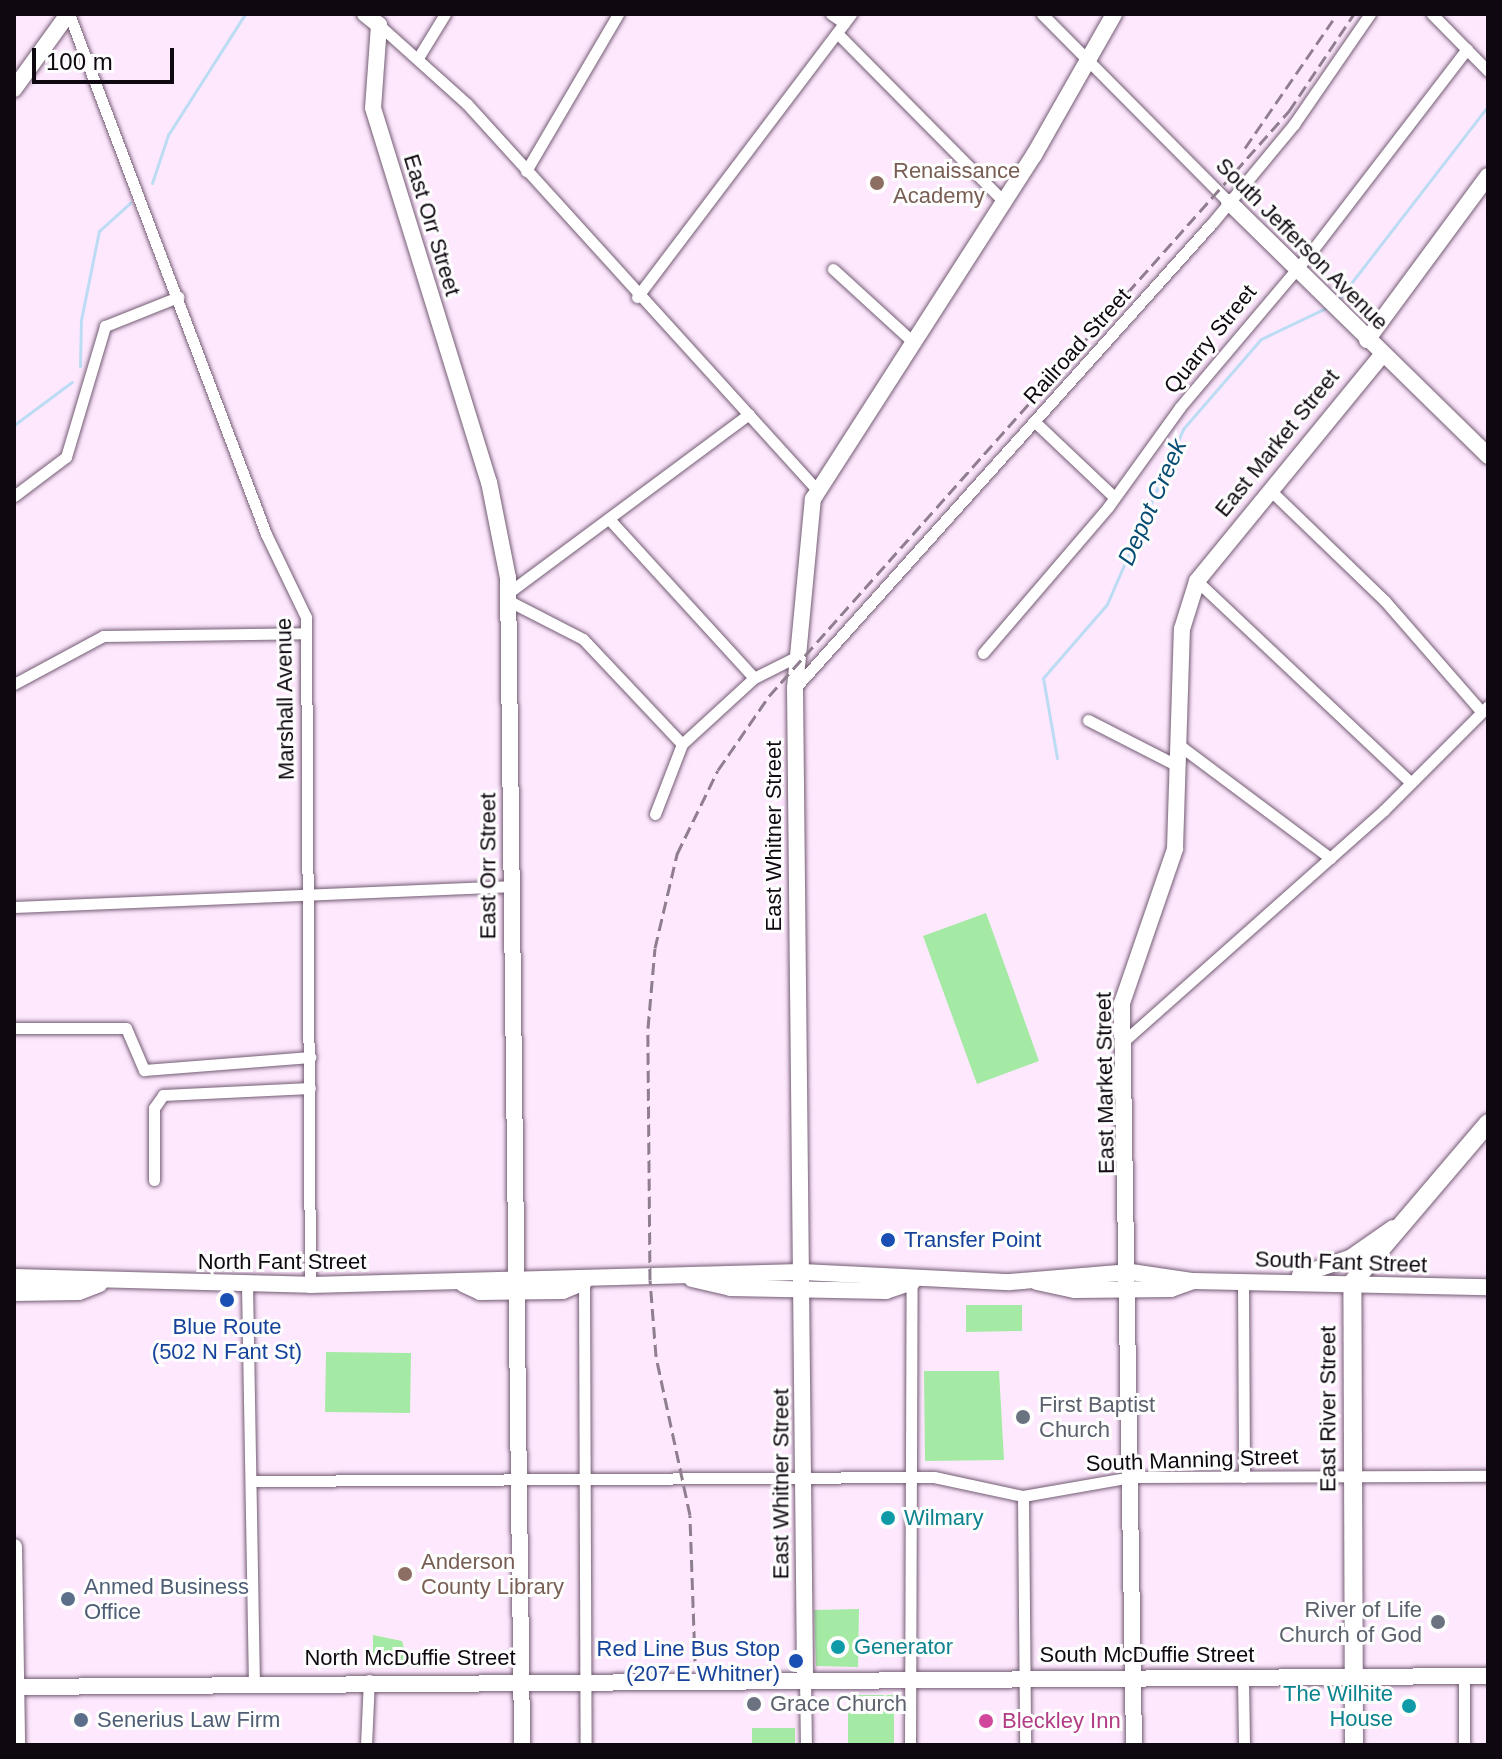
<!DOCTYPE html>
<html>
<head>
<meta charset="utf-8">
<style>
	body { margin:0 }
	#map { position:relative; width:1502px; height:1759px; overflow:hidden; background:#fee8fe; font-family:Helvetica,sans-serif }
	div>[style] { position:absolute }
	.green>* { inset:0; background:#a5eaa4 }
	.stream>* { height:3px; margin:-1.5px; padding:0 1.5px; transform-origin:1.5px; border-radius:1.5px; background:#bcdcf4 }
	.roads { filter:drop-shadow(0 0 2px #735c73) drop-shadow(0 0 2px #735c73) }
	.street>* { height:11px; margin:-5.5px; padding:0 5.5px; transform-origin:5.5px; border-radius:5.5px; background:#fff }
	.secondary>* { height:16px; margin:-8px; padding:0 8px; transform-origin:8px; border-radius:8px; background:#fff }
	.primary>* { height:18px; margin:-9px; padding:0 9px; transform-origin:9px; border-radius:9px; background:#fff }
	.rail>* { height:3px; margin-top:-1.5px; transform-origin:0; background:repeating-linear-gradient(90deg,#8e7e8e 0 12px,transparent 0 18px) }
	.dots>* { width:22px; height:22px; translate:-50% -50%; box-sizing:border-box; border:4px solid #fdfdfd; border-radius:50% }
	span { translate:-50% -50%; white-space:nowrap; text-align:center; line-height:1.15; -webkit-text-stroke:6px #fdfdfd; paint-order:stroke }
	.education-label { font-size:22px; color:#785e54 }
	.left { translate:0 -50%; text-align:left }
	.street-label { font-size:22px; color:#100811 }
	.transit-label { font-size:22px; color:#164399 }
	.right { translate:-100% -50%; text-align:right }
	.worship-label { font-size:22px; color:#5b616d }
	.culture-label { font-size:22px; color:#0d838f }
	.service-label { font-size:22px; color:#4e5e75 }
	.hotel-label { font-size:22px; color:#b23c85 }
	.water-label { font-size:24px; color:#064c72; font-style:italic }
	.frame { position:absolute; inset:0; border:16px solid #100811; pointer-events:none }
	.scale { position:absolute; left:32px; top:48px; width:142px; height:36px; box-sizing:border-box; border:4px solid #100811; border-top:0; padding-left:10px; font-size:24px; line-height:28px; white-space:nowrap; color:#100811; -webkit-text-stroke:6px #fdfdfd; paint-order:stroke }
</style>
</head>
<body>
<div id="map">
	<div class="green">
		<div style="clip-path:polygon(986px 913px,1039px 1061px,977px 1084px,923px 936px)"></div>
		<div style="clip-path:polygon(966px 1305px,1022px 1305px,1022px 1331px,966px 1332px)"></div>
		<div style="clip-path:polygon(326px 1352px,411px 1353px,410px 1413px,325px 1412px)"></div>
		<div style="clip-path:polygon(924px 1371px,999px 1371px,1004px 1460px,925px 1461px)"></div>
		<div style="clip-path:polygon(859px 1609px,858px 1667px,816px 1666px,814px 1610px)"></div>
		<div style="clip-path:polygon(373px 1635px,402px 1641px,409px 1667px,373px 1654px)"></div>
		<div style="clip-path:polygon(848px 1695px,894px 1695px,894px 1745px,848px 1745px)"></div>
		<div style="clip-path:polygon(752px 1728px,795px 1728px,795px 1745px,711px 1745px,752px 1743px)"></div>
	</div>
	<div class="stream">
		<div style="left:152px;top:183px;width:51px;rotate:-71.6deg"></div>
		<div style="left:168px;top:135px;width:143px;rotate:-57.5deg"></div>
		<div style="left:1338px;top:300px;width:245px;rotate:-52.3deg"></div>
		<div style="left:80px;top:366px;width:46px;rotate:-88.8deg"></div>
		<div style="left:81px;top:320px;width:91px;rotate:-78.6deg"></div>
		<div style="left:99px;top:231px;width:42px;rotate:-42.1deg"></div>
		<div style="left:14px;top:425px;width:72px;rotate:-36.6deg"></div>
		<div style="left:1057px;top:758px;width:81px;rotate:-99.9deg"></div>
		<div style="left:1043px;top:678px;width:98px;rotate:-49.1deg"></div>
		<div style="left:1107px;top:604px;width:191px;rotate:-66.5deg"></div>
		<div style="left:1183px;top:429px;width:119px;rotate:-49.1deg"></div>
		<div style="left:1261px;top:339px;width:74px;rotate:-25.5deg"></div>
	</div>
	<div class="roads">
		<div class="street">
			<div style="left:69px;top:14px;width:556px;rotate:69.25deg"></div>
			<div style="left:266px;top:534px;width:92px;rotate:64.3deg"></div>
			<div style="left:306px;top:617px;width:668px;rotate:89.66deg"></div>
			<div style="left:831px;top:14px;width:16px;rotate:35deg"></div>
			<div style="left:1042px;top:14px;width:265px;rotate:45.2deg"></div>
			<div style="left:1432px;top:14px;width:80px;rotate:45.5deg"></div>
			<div style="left:379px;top:25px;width:118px;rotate:41.9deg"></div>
			<div style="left:467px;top:104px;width:522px;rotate:47.79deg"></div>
			<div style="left:837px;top:33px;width:239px;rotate:45.3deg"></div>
			<div style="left:418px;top:58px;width:52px;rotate:-58.5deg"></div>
			<div style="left:526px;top:171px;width:182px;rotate:-59.6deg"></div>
			<div style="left:833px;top:269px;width:110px;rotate:42.4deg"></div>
			<div style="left:637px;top:297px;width:355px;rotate:-52.9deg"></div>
			<div style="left:1036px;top:423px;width:108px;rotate:43.5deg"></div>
			<div style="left:1269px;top:489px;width:161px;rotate:44deg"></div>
			<div style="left:1385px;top:601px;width:147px;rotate:48.9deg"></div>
			<div style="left:14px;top:496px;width:65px;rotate:-36.9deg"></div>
			<div style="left:66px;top:457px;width:137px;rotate:-73.4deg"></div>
			<div style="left:105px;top:326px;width:79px;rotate:-21.7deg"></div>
			<div style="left:609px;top:519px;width:215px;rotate:47.6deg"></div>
			<div style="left:1197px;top:581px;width:294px;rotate:43.3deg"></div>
			<div style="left:508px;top:593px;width:300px;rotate:-36.6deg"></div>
			<div style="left:509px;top:601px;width:83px;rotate:27.2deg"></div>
			<div style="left:583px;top:639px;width:144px;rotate:46.7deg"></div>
			<div style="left:983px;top:653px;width:192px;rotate:-49.4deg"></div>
			<div style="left:1108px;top:507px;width:123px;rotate:-54.2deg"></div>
			<div style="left:1180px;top:407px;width:203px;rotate:-49.8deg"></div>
			<div style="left:1311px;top:252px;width:256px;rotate:-52.5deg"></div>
			<div style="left:14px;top:684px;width:101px;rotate:-28.3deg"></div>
			<div style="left:103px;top:636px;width:203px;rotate:-0.8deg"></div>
			<div style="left:795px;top:688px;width:626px;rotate:-48.11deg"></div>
			<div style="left:1213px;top:222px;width:127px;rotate:-50.4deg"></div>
			<div style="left:1294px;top:124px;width:134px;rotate:-55.4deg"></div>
			<div style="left:1088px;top:720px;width:101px;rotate:27.1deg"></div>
			<div style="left:1179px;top:745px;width:189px;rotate:36.8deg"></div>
			<div style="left:655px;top:814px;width:75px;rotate:-68.9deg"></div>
			<div style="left:682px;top:744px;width:98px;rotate:-42.5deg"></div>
			<div style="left:754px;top:678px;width:47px;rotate:-26.6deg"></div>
			<div style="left:14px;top:907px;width:496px;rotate:-2.4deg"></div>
			<div style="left:14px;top:1028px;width:112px"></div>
			<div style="left:126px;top:1028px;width:46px;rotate:66.8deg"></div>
			<div style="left:144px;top:1070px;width:167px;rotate:-4.5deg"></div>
			<div style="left:1124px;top:1041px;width:348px;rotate:-41.6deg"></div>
			<div style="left:1384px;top:810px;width:147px;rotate:-45deg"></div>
			<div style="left:154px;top:1180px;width:72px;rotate:-90deg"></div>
			<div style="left:154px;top:1108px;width:16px;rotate:-55deg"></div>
			<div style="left:163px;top:1095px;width:147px;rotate:-2.7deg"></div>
			<div style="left:1243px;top:1280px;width:197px;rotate:89.7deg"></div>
			<div style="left:584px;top:1282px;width:463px;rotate:89.8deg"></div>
			<div style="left:247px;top:1285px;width:395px;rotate:89deg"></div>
			<div style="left:251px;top:1481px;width:683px;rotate:-0.34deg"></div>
			<div style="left:934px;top:1477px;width:91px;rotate:12.1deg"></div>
			<div style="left:1023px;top:1496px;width:111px;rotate:-9.9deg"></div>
			<div style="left:1132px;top:1477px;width:356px;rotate:-0.2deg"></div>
			<div style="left:1023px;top:1496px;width:249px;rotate:89.5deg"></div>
			<div style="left:805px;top:1677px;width:68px;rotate:89.2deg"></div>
			<div style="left:1243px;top:1679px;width:66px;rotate:89.1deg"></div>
			<div style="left:366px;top:1745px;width:65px;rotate:-87.4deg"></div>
			<div style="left:910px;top:1745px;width:463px;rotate:-89.8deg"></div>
			<div style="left:1464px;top:1745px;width:69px;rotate:-90deg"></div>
		</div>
		<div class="secondary">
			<div style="left:365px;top:14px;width:18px;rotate:38deg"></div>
			<div style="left:379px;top:25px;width:83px;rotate:94.1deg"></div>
			<div style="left:373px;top:108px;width:392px;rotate:72.8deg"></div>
			<div style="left:489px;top:482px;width:98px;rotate:78.8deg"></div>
			<div style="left:508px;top:578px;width:1167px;rotate:89.31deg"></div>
			<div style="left:14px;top:89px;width:92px;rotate:-54.2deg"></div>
			<div style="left:1229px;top:202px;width:363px;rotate:44.4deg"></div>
			<div style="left:1367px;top:340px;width:204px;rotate:-53.6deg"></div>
			<div style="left:1300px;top:1275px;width:53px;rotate:-18.8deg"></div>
			<div style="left:1350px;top:1258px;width:52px;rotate:-34.9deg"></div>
			<div style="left:14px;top:1277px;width:296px;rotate:1.5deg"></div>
			<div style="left:310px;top:1285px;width:492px;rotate:-1.5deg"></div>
			<div style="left:802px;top:1272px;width:208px;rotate:2.8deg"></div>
			<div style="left:1010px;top:1282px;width:121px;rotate:-4.7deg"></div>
			<div style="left:1131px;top:1272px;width:63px;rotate:8.3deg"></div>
			<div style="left:1193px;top:1281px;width:295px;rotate:1.2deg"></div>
			<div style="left:692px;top:1279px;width:39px;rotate:13deg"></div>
			<div style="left:730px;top:1288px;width:156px;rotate:1.1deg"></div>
			<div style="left:886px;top:1291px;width:28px;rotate:-19deg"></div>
			<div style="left:1037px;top:1282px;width:39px;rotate:12deg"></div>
			<div style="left:1075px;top:1290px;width:96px;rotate:-0.6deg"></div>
			<div style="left:1171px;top:1289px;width:23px;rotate:-20deg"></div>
			<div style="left:463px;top:1284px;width:19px;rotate:25deg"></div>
			<div style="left:480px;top:1292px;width:83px;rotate:-0.7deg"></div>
			<div style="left:563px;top:1291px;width:23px;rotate:-23deg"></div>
			<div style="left:14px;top:1293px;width:65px;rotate:-0.9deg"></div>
			<div style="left:79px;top:1292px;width:22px;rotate:-21deg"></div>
			<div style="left:14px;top:1547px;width:198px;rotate:89.1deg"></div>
			<div style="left:805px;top:1676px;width:988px;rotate:-90.58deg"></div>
			<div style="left:795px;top:688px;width:190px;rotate:-84.6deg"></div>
			<div style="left:813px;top:499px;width:409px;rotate:-57.3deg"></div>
			<div style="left:1034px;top:155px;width:162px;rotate:-60.4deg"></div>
			<div style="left:14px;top:1687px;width:1474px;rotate:-0.43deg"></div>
			<div style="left:1134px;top:1745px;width:742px;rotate:-90.93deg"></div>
			<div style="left:1122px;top:1003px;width:163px;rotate:-71deg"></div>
			<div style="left:1175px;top:849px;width:220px;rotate:-88.2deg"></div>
			<div style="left:1182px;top:629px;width:50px;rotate:-72.6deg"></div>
			<div style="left:1197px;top:581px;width:292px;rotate:-50.7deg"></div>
		</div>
		<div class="primary">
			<div style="left:1354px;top:1745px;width:462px;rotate:-90.2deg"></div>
			<div style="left:1352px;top:1283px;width:210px;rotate:-49.6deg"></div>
		</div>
	</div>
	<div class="rail">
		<div style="left:1245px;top:148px;width:155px;rotate:-55.5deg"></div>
		<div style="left:695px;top:1661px;width:146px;rotate:-92deg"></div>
		<div style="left:690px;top:1515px;width:163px;rotate:-102.1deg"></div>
		<div style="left:656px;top:1356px;width:76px;rotate:-94.5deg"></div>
		<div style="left:650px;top:1280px;width:252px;rotate:-90.5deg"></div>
		<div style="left:648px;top:1028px;width:80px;rotate:-85deg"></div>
		<div style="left:655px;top:948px;width:97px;rotate:-76.8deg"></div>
		<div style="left:677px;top:854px;width:93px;rotate:-64deg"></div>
		<div style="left:718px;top:770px;width:90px;rotate:-55.4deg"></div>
		<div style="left:769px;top:696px;width:783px;rotate:-48.37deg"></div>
		<div style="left:1289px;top:111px;width:117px;rotate:-56.2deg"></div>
	</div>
	<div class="dots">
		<div style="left:877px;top:183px;background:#8d6e63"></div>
		<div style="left:888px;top:1240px;background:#1a4fb4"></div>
		<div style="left:227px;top:1300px;background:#1a4fb4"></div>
		<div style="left:1023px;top:1417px;background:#6b7280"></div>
		<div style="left:888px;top:1518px;background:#0f9aa8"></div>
		<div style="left:405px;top:1574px;background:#8d6e63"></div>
		<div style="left:68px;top:1599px;background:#5c6f8a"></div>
		<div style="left:1438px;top:1622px;background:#6b7280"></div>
		<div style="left:838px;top:1647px;background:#0f9aa8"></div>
		<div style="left:796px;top:1661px;background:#1a4fb4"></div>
		<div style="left:754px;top:1704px;background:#6b7280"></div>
		<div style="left:1409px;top:1706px;background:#0f9aa8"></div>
		<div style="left:81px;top:1720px;background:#5c6f8a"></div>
		<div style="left:986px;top:1721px;background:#d1479c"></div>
	</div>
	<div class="education-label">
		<span class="left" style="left:893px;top:183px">Renaissance<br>Academy</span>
		<span class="left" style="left:421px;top:1574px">Anderson<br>County Library</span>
	</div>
	<div class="street-label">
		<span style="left:432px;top:225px;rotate:73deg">East Orr Street</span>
		<span style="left:1302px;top:244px;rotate:45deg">South Jefferson Avenue</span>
		<span style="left:1210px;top:339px;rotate:-51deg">Quarry Street</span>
		<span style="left:1077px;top:346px;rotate:-48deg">Railroad Street</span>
		<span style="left:1277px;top:443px;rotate:-51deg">East Market Street</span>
		<span style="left:285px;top:699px;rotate:-91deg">Marshall Avenue</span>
		<span style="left:774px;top:836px;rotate:-90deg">East Whitner Street</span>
		<span style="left:488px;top:866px;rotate:-90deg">East Orr Street</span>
		<span style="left:1105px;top:1083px;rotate:-91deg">East Market Street</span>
		<span style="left:282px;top:1262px">North Fant Street</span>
		<span style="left:1341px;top:1262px;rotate:2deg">South Fant Street</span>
		<span style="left:1328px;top:1409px;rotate:-90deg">East River Street</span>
		<span style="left:1192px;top:1460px;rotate:-2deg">South Manning Street</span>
		<span style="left:781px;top:1484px;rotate:-90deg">East Whitner Street</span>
		<span style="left:1147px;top:1655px">South McDuffie Street</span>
		<span style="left:410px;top:1658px">North McDuffie Street</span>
	</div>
	<div class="transit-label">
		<span class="left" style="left:904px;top:1240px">Transfer Point</span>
		<span style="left:227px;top:1339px">Blue Route<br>(502 N Fant St)</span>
		<span class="right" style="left:780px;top:1661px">Red Line Bus Stop<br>(207 E Whitner)</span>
	</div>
	<div class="worship-label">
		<span class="left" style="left:1039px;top:1417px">First Baptist<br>Church</span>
		<span class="right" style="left:1422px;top:1622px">River of Life<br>Church of God</span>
		<span class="left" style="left:770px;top:1704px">Grace Church</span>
	</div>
	<div class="culture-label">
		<span class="left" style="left:904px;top:1518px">Wilmary</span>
		<span class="left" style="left:854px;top:1647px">Generator</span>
		<span class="right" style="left:1393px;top:1706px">The Wilhite<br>House</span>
	</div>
	<div class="service-label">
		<span class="left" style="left:84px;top:1599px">Anmed Business<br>Office</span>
		<span class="left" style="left:97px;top:1720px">Senerius Law Firm</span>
	</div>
	<div class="hotel-label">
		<span class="left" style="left:1002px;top:1721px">Bleckley Inn</span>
	</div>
	<div class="water-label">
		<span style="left:1152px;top:502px;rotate:-66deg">Depot Creek</span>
	</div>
	<div class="frame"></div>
	<div class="scale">100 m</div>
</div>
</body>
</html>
